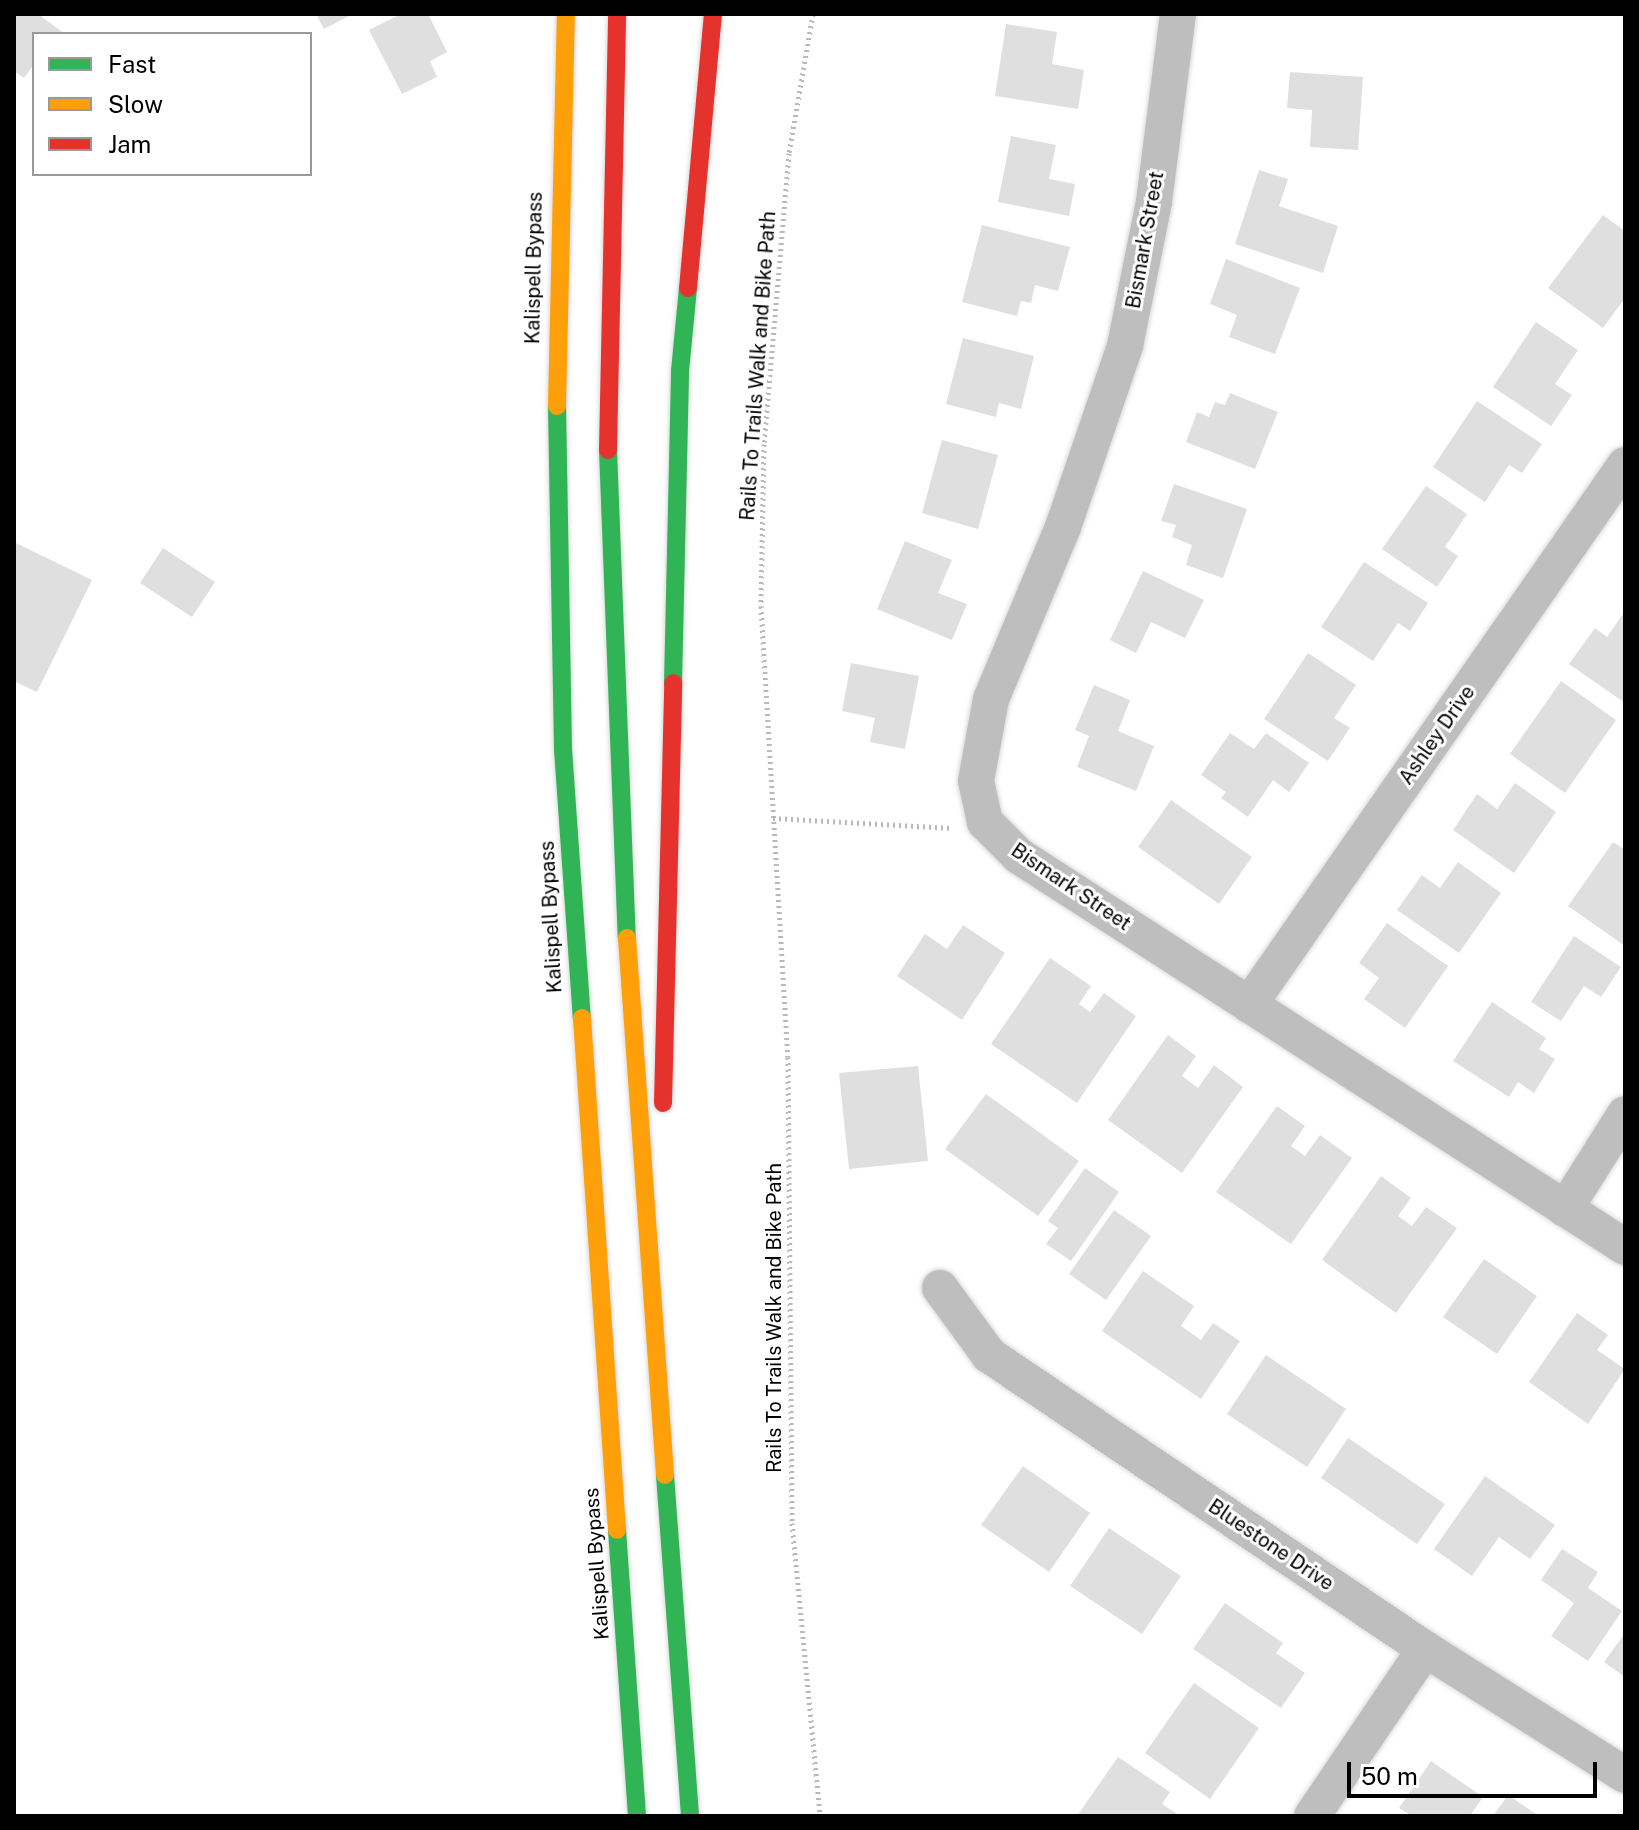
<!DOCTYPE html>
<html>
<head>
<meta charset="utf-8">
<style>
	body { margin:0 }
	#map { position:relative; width:1639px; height:1830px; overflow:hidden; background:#fff; font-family:"Public Sans",sans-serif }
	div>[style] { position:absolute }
	.building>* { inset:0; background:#dfdfdf }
	.path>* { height:5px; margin-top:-2.5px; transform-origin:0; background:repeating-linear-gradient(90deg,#b9b9b9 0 2px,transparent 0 6px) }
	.roads { filter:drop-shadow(0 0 2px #dbdbdb) drop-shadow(0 0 2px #dbdbdb) }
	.street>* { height:36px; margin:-18px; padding:0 18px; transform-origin:18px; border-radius:18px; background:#bebebe }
	.fast>* { height:18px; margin:-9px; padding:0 9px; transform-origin:9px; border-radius:9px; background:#30b455 }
	.slow>* { height:18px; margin:-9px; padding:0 9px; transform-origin:9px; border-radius:9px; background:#ff9f0a }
	.jam>* { height:18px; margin:-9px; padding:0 9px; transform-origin:9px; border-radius:9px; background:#e5322d }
	span { translate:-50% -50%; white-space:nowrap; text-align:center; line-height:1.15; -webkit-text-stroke:6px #fff; paint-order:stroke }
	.street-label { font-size:20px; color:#000 }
	.frame { position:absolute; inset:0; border:16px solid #000; pointer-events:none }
	.legend { position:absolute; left:32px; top:32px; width:280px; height:144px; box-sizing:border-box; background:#fff; border:2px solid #999; margin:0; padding:10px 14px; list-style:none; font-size:24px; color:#000 }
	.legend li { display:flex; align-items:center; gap:16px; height:40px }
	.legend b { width:40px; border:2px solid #999 }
	.scale { position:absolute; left:1347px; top:1762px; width:250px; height:36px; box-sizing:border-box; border:4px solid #000; border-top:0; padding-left:10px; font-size:24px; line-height:28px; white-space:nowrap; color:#000; -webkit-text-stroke:6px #fff; paint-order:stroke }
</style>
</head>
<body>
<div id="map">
	<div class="building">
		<div style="clip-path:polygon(14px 14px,38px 14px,65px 34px,34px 34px,34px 64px,24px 78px,14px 71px)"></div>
		<div style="clip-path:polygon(316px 14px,353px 14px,324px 29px)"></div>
		<div style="clip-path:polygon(401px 14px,428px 14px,447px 52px,430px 61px,437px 77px,402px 94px,369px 30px)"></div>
		<div style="clip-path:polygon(1006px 24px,1057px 32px,1052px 64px,1084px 70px,1078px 109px,995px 96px)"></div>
		<div style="clip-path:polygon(1290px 72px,1363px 77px,1358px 150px,1310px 147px,1312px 110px,1287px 108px)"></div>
		<div style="clip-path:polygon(1011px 136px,1056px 145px,1049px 179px,1075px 184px,1069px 216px,998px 202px)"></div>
		<div style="clip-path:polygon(1259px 170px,1288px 179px,1279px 206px,1338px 226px,1323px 273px,1235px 244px)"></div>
		<div style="clip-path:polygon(1603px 215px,1625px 231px,1625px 298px,1603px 328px,1548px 288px)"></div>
		<div style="clip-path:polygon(982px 225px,1070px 247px,1058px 291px,1035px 285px,1031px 303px,1021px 301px,1017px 316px,962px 302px)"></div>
		<div style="clip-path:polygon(1226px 259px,1300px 288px,1275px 354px,1229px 337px,1237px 315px,1210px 304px)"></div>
		<div style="clip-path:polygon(1536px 322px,1578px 350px,1555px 384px,1572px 395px,1551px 426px,1493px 387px)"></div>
		<div style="clip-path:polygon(963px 338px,1034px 356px,1021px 409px,999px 403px,996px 417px,946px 404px)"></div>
		<div style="clip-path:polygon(1230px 393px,1278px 412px,1255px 469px,1186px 442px,1197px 412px,1209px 417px,1215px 402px,1225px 405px)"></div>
		<div style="clip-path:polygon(1477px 401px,1542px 444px,1522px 473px,1509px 465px,1485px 502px,1433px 467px)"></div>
		<div style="clip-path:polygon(942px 440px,998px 455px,978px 529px,922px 513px)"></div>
		<div style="clip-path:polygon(1174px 484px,1247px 509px,1223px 578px,1186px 565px,1192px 545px,1172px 537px,1176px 525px,1161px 521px)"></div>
		<div style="clip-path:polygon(1426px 486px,1467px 514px,1445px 547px,1458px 556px,1437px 587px,1382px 549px)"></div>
		<div style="clip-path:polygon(905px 541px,952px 560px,938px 593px,967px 604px,952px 640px,877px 609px)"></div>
		<div style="clip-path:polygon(14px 542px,92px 580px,37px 692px,14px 681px)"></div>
		<div style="clip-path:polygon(163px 548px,215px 582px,192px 617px,140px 583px)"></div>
		<div style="clip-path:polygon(1364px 562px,1428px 603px,1410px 631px,1398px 623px,1373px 661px,1321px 627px)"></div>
		<div style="clip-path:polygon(1143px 571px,1204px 600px,1185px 638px,1151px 622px,1136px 653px,1110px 640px)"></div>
		<div style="clip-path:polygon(1625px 611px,1625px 703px,1569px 664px,1595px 628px,1607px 637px)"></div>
		<div style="clip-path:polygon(1308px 653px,1356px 685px,1334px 718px,1350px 728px,1328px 761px,1264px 719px)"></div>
		<div style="clip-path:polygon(851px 663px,919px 676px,905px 749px,870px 742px,875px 718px,842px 711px)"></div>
		<div style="clip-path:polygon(1561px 681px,1616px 720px,1565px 793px,1510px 754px)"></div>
		<div style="clip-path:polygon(1094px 685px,1130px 700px,1118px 731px,1154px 746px,1136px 791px,1077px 767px,1089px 736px,1075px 730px)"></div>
		<div style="clip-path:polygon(1230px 733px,1254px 749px,1266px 733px,1309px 763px,1289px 792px,1273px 780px,1248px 817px,1221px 798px,1226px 792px,1201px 775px)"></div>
		<div style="clip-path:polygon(1515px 783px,1556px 812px,1514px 873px,1453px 830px,1477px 794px,1497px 809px)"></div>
		<div style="clip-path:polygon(1171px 800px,1252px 857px,1219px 904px,1138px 847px)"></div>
		<div style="clip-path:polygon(1613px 842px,1625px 850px,1625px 946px,1568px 906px)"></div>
		<div style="clip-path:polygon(1458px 862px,1501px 893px,1459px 953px,1397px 910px,1422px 875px,1440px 888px)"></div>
		<div style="clip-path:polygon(1387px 923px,1448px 966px,1405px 1028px,1364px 999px,1379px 978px,1359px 963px)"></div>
		<div style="clip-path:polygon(963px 925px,1005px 953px,962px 1020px,897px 976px,925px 934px,947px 949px)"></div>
		<div style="clip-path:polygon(1574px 936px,1621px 967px,1601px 997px,1584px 986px,1561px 1021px,1531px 1002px)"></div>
		<div style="clip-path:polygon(1050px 958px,1091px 986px,1079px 1004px,1090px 1012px,1104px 993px,1136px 1016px,1077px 1103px,991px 1044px)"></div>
		<div style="clip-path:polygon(1492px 1002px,1546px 1038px,1539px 1049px,1555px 1059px,1534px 1093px,1518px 1082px,1509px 1097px,1453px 1061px)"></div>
		<div style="clip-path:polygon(1168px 1035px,1196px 1056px,1182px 1076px,1198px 1088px,1214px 1065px,1243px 1087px,1182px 1173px,1108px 1120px)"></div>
		<div style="clip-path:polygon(918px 1066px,928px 1161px,849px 1169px,839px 1073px)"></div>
		<div style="clip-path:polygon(986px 1094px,1079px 1161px,1038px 1216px,945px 1149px)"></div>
		<div style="clip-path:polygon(1277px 1106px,1305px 1126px,1291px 1146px,1305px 1156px,1320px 1135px,1352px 1158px,1291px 1244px,1216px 1192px)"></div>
		<div style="clip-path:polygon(1085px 1168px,1119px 1192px,1071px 1261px,1046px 1244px,1058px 1228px,1048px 1221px)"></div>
		<div style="clip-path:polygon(1381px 1176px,1411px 1198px,1398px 1216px,1412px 1226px,1426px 1207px,1457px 1228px,1396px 1313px,1322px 1260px)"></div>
		<div style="clip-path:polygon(1114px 1210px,1151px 1236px,1106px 1300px,1069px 1274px)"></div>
		<div style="clip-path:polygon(1484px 1259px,1537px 1296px,1497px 1354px,1443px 1317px)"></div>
		<div style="clip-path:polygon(1143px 1271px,1194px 1306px,1181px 1326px,1201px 1340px,1213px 1323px,1240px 1341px,1201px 1399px,1102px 1331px)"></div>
		<div style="clip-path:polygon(1577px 1313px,1608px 1335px,1597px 1350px,1625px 1369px,1588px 1424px,1529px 1382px)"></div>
		<div style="clip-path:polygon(1266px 1355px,1346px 1409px,1307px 1467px,1227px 1414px)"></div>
		<div style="clip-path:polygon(1348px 1438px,1445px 1504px,1417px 1544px,1321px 1478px)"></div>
		<div style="clip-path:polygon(1023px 1466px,1090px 1513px,1049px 1572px,981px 1525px)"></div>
		<div style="clip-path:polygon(1485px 1476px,1555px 1525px,1530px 1559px,1499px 1537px,1472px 1576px,1434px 1549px)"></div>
		<div style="clip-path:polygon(1109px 1528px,1181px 1576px,1142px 1634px,1070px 1586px)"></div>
		<div style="clip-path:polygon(1562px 1549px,1598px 1572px,1588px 1588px,1622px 1611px,1588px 1661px,1551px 1636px,1574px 1603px,1541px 1580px)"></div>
		<div style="clip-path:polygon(1225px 1603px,1283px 1643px,1276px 1653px,1305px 1673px,1281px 1708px,1193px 1649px)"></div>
		<div style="clip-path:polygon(1625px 1633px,1625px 1677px,1604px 1662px)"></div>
		<div style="clip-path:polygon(1194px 1683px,1259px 1728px,1210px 1799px,1145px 1753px)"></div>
		<div style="clip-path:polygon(1118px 1757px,1170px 1792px,1162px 1804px,1180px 1816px,1077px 1816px)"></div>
		<div style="clip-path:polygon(1431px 1761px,1483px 1797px,1470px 1816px,1412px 1816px,1399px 1808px)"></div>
		<div style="clip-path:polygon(1508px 1795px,1539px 1816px,1493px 1816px)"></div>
	</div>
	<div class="path">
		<div style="left:813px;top:14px;width:141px;rotate:99.8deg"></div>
		<div style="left:789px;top:153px;width:292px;rotate:94.9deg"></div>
		<div style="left:764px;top:444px;width:162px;rotate:91.1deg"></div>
		<div style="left:761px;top:606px;width:452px;rotate:86.6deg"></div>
		<div style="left:788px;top:1057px;width:466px;rotate:89.5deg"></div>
		<div style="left:792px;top:1523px;width:294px;rotate:84.5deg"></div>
		<div style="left:773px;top:818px;width:179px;rotate:3.2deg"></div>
	</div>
	<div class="roads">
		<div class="street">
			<div style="left:1178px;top:14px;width:190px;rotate:97.3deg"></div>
			<div style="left:1154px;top:202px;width:147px;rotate:101.4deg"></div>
			<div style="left:1125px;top:346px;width:191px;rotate:108.9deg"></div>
			<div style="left:1063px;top:527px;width:186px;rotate:112.7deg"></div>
			<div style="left:991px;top:699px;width:83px;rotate:100.4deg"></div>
			<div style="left:976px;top:781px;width:42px;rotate:77.6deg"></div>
			<div style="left:985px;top:822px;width:48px;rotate:45deg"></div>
			<div style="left:1019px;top:856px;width:721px;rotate:32.83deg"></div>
			<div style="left:1249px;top:1005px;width:658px;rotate:-55.15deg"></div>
			<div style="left:1565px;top:1209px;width:112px;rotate:-57.7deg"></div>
			<div style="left:940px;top:1288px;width:83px;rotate:53.8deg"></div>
			<div style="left:989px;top:1355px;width:526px;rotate:33.99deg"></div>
			<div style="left:1425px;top:1649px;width:236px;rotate:32.2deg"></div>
			<div style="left:1312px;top:1816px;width:202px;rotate:-55.9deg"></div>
		</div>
		<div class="fast">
			<div style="left:557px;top:406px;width:343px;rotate:89deg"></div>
			<div style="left:563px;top:749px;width:270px;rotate:86deg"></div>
			<div style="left:608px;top:450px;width:488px;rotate:87.8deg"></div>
			<div style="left:673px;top:683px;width:312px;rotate:-88.7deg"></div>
			<div style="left:680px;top:371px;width:83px;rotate:-84.5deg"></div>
			<div style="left:665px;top:1475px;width:342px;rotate:85.8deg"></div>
			<div style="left:617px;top:1530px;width:287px;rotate:86deg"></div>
		</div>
		<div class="slow">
			<div style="left:557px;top:406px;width:392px;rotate:-88.7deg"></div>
			<div style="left:627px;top:938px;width:538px;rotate:85.95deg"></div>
			<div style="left:582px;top:1018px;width:513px;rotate:86.09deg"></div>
		</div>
		<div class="jam">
			<div style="left:688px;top:288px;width:275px;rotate:-84.8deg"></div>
			<div style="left:608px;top:450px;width:436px;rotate:-88.8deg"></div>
			<div style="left:663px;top:1103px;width:420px;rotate:-88.6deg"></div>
		</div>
	</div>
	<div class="street-label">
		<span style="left:1145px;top:240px;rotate:-80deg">Bismark Street</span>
		<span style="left:534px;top:268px;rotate:-89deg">Kalispell Bypass</span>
		<span style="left:758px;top:366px;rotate:-86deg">Rails To Trails Walk and Bike Path</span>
		<span style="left:1437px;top:735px;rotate:-55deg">Ashley Drive</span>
		<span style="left:1071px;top:887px;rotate:34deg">Bismark Street</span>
		<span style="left:551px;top:917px;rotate:-93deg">Kalispell Bypass</span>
		<span style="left:774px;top:1318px;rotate:-90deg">Rails To Trails Walk and Bike Path</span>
		<span style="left:1271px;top:1545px;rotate:34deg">Bluestone Drive</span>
		<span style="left:597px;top:1564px;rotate:-94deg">Kalispell Bypass</span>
	</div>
	<div class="frame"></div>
	<ul class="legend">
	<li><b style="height:10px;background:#30b455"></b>Fast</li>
	<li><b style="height:10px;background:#ff9f0a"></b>Slow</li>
	<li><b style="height:10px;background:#e5322d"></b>Jam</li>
	</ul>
	<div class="scale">50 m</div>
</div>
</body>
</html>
